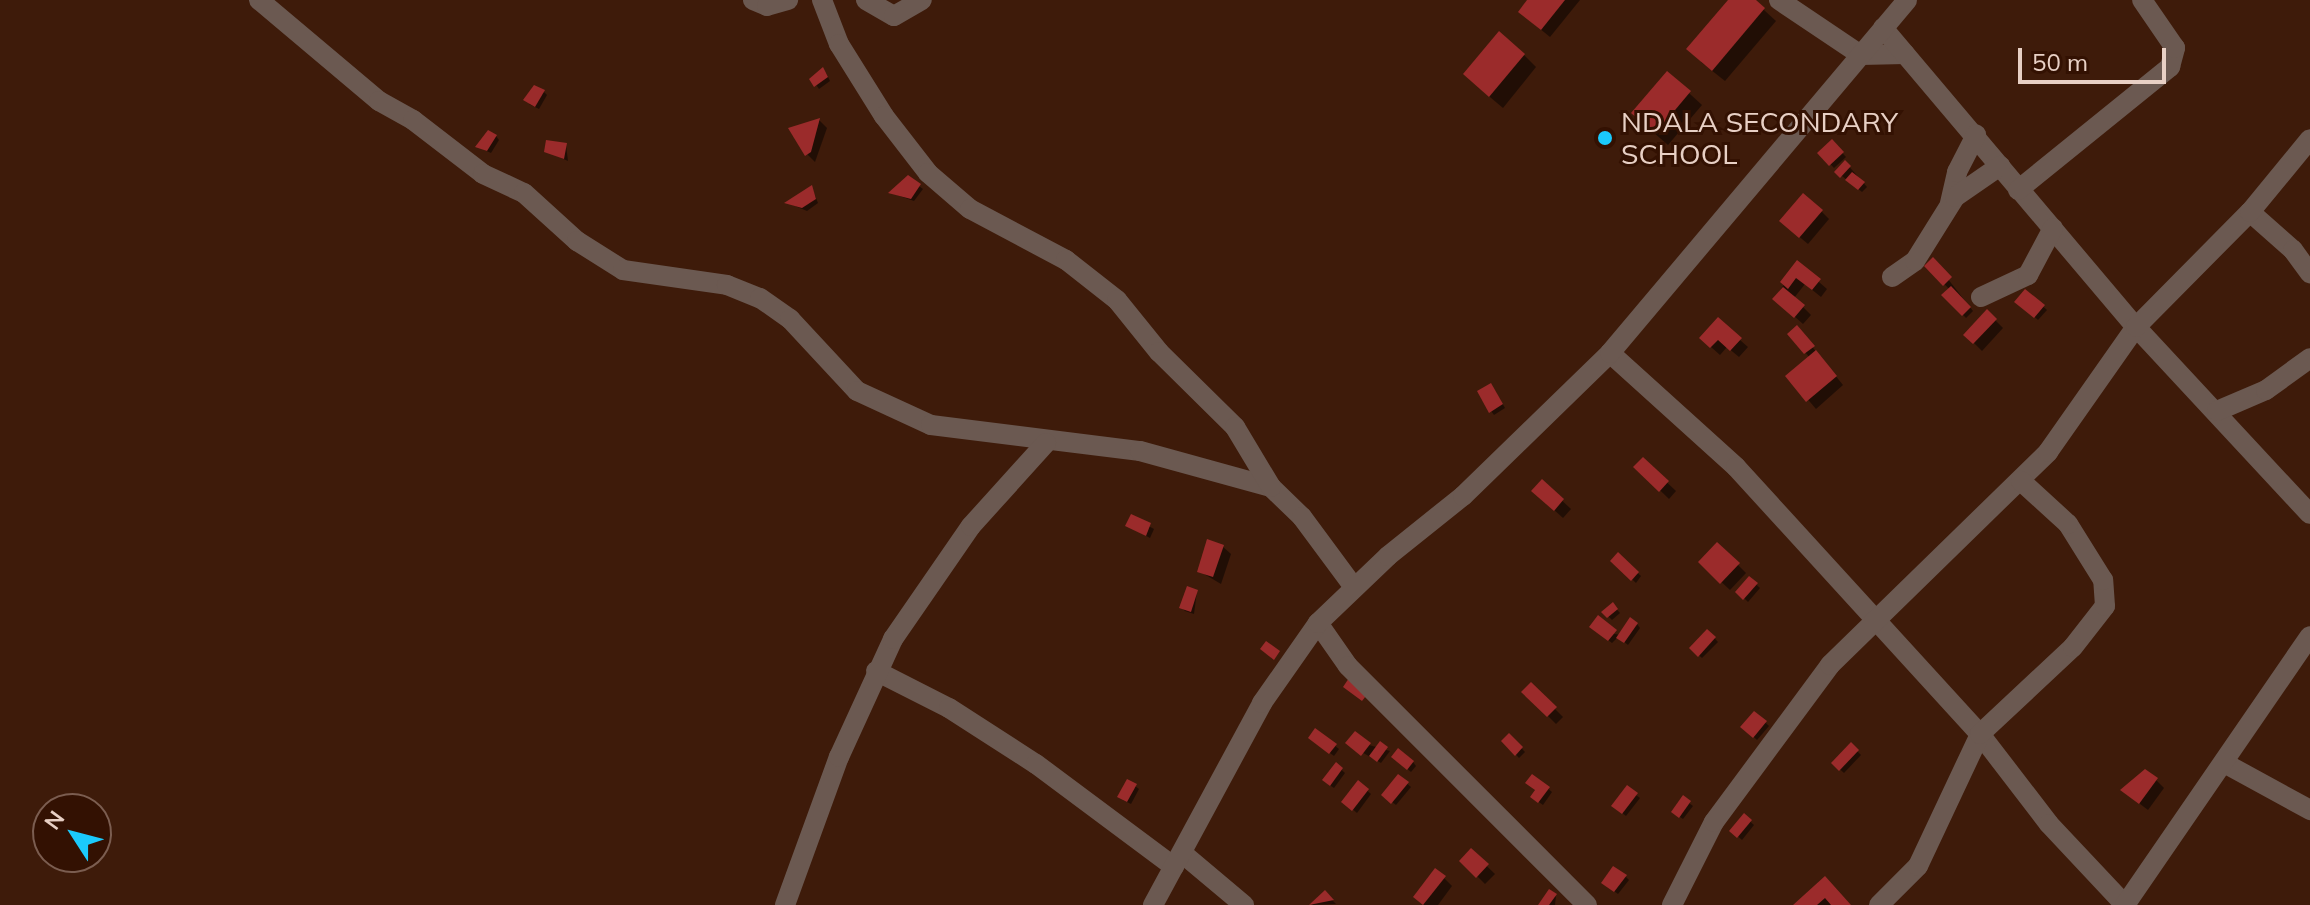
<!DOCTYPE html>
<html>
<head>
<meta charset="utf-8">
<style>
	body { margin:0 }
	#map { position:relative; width:2310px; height:905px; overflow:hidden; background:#3e1b0a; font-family:Mulish,sans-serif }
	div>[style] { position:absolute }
	.shadow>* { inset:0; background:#0007 }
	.building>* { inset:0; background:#9b2b2b }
	.minor>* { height:20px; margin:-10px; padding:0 10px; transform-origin:10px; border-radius:10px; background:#6b5951 }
	.dots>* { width:22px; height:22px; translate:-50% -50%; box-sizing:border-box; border:4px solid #331102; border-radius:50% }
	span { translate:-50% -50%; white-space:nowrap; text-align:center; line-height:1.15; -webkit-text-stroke:6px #331102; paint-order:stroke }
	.poi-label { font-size:28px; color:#e8d0c5 }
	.left { translate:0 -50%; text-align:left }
	.north { position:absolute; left:32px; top:793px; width:80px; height:80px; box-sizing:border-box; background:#331102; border:2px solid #7b5d50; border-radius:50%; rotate:306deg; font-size:22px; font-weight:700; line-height:32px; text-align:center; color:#e8d0c5 }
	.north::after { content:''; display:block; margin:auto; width:28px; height:36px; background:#1bcafc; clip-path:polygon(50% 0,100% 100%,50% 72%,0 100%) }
	.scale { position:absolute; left:2018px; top:48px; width:148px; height:36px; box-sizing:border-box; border:4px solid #e8d0c5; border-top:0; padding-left:10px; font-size:24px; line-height:28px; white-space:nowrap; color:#e8d0c5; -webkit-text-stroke:6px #331102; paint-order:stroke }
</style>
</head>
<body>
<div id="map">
	<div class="shadow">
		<div style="clip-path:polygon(1530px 0,1580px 0,1550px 37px,1528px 19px)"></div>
		<div style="clip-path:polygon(1730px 0,1753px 0,1776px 21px,1725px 81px,1701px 62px)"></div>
		<div style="clip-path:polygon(1524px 55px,1536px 67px,1503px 108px,1478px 87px)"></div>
		<div style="clip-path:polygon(826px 73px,830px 81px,819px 89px,812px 79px)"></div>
		<div style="clip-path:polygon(1667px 73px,1702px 105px,1668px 145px,1646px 126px)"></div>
		<div style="clip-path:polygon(544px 92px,547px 95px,539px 109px,529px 104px)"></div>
		<div style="clip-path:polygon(819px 120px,827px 128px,815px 162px,807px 154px)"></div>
		<div style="clip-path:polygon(496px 136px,499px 140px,491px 153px,478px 147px)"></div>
		<div style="clip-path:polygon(1832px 142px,1846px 157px,1834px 168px,1820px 153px)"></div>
		<div style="clip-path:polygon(566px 145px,568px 161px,546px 151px)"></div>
		<div style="clip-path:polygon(1846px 163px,1867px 187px,1862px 192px,1837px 172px)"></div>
		<div style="clip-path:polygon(908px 178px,923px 189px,914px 201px,891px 193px)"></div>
		<div style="clip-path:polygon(812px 188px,818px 203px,807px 211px,788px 203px)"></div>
		<div style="clip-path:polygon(1821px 211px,1829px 219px,1808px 244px,1790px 229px)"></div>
		<div style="clip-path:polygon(1933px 260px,1973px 311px,1966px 318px,1944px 295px,1950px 290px,1927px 266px)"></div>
		<div style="clip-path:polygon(1797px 263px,1827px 289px,1821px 297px,1805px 284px,1794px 298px,1811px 315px,1803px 324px,1775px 299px)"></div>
		<div style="clip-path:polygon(2025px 291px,2047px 310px,2038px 320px,2017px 301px)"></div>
		<div style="clip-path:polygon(1987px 312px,2003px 328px,1982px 351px,1966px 335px)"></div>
		<div style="clip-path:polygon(1797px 328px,1843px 385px,1816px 409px,1788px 376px,1810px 358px,1790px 334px)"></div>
		<div style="clip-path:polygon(1701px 338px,1740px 340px,1748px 347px,1739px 357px,1727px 347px,1720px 355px)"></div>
		<div style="clip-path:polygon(1494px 389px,1505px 408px,1494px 415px,1491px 411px)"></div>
		<div style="clip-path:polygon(1643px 460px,1676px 491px,1669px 499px,1636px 467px)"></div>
		<div style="clip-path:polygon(1542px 482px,1571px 509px,1563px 518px,1542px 499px)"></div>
		<div style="clip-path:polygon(1132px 517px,1154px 529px,1150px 538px,1128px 526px)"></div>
		<div style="clip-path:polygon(1717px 544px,1746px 573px,1730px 590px,1700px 562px)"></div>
		<div style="clip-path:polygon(1222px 546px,1231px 554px,1221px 584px,1199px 571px)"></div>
		<div style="clip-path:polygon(1618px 555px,1641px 576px,1636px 583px,1613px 561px)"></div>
		<div style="clip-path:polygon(1750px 579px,1760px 588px,1748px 602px,1738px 592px)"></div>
		<div style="clip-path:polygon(1197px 591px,1194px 614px,1185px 611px,1181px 607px)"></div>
		<div style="clip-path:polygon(1613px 605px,1620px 613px,1612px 620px,1604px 612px)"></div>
		<div style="clip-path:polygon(1637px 624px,1640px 628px,1628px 645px,1618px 637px,1612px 643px,1595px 630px,1620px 635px)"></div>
		<div style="clip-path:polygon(1708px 631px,1718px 642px,1702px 658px,1691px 648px)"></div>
		<div style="clip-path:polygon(1531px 685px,1563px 717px,1556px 724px,1524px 692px)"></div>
		<div style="clip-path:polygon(1755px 713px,1769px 726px,1757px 740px,1743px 727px)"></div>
		<div style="clip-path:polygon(1316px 731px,1339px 749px,1334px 756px,1314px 741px)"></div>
		<div style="clip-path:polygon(1509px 735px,1525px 752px,1519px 758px,1504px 741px)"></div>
		<div style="clip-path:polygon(1369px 745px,1390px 751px,1381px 763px,1351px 746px)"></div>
		<div style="clip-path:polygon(1851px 745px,1861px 755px,1844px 773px,1833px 763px)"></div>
		<div style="clip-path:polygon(1397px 760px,1413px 762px,1416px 766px,1411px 772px)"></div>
		<div style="clip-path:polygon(1336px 765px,1345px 773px,1334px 788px,1328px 784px)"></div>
		<div style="clip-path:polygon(1398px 776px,1411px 787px,1396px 805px,1383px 795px)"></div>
		<div style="clip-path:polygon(1533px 776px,1552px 792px,1543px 805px,1536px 800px)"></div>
		<div style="clip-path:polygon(2156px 780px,2164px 788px,2148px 810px,2123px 791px)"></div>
		<div style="clip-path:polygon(1358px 783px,1371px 794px,1357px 813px,1344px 802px)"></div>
		<div style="clip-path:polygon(1135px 786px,1139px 789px,1131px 804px,1123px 800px)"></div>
		<div style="clip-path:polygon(1636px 795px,1640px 798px,1626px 816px,1617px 809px)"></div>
		<div style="clip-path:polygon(1689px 803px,1693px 806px,1683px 819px,1677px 815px)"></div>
		<div style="clip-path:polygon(1744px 816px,1754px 825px,1742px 840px,1732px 831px)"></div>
		<div style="clip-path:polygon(1471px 851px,1495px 874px,1485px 884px,1462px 861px)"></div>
		<div style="clip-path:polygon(1625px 876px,1629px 880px,1618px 894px,1607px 886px)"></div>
		<div style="clip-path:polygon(1444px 878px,1452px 886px,1438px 905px,1424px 905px,1416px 897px)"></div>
		<div style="clip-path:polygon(1825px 879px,1849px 905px,1798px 905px)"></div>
		<div style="clip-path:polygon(1325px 893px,1336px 904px,1312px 905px)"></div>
		<div style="clip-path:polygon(1556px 896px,1555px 905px,1540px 905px)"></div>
	</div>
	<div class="building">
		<div style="clip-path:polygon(1527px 0,1565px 0,1541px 30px,1518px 12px)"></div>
		<div style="clip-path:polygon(1728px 0,1756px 0,1765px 8px,1712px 71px,1686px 49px)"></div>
		<div style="clip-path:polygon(1499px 31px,1525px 54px,1489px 97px,1463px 74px)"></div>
		<div style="clip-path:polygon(823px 67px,828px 77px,814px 87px,809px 79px)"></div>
		<div style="clip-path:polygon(1667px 71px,1691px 91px,1655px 134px,1631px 113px)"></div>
		<div style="clip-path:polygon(534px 85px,545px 90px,535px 107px,523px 100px)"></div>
		<div style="clip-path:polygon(820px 118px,811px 152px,805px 156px,788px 128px)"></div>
		<div style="clip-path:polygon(488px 130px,497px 135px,487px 151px,475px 147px)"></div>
		<div style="clip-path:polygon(1832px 139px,1844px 152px,1829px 166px,1817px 153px)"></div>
		<div style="clip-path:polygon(546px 140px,567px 143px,564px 159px,544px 152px)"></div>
		<div style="clip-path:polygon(1845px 160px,1851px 166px,1840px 178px,1834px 172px)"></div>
		<div style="clip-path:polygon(1852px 172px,1865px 182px,1858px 190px,1845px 180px)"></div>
		<div style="clip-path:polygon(908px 175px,921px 184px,911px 199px,888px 193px)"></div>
		<div style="clip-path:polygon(812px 185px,816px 199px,802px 208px,784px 203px)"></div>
		<div style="clip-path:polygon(1803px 193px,1823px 210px,1799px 238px,1779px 221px)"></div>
		<div style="clip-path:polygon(1933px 257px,1952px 277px,1943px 286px,1924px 266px)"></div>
		<div style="clip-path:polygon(1797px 260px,1821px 279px,1812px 290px,1796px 278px,1788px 289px,1780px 282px)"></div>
		<div style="clip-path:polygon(1951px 286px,1971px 307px,1962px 316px,1941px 295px)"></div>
		<div style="clip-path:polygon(1783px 287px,1805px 305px,1794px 318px,1772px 299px)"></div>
		<div style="clip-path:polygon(2025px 289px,2045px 305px,2034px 318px,2014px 302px)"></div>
		<div style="clip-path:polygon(1987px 309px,1997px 319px,1973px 344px,1963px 335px)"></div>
		<div style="clip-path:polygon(1718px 317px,1742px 338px,1730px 351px,1718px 340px,1710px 348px,1699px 338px)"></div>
		<div style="clip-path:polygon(1797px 325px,1815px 346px,1804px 354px,1787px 334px)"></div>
		<div style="clip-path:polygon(1816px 350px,1837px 376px,1806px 402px,1785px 376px)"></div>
		<div style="clip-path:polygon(1491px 383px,1503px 404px,1489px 413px,1477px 391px)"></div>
		<div style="clip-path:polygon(1643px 457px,1669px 481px,1659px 492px,1633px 467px)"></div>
		<div style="clip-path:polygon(1542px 479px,1564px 499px,1554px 511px,1531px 491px)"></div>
		<div style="clip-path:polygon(1131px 514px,1151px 523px,1146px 536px,1125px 526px)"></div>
		<div style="clip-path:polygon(1207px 539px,1224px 545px,1213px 577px,1197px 572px)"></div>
		<div style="clip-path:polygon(1717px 542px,1740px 563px,1720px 584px,1698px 562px)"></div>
		<div style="clip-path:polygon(1618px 552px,1639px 572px,1631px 581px,1610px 561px)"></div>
		<div style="clip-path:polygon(1749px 576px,1758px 583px,1743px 600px,1735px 592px)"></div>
		<div style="clip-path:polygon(1187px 586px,1198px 590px,1191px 612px,1179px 608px)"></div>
		<div style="clip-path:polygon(1613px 602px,1618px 609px,1607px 618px,1601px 612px)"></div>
		<div style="clip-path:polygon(1598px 615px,1617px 630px,1608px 641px,1589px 627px)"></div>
		<div style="clip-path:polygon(1630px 617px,1638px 623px,1624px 643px,1616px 638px)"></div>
		<div style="clip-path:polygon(1707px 629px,1716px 637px,1698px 657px,1689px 648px)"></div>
		<div style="clip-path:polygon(1266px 641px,1280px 651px,1274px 660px,1260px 649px)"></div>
		<div style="clip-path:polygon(1349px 678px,1369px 692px,1362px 701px,1343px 687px)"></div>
		<div style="clip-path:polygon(1531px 682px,1557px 707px,1547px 717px,1521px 692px)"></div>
		<div style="clip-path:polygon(1754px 711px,1767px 721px,1753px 738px,1740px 727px)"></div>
		<div style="clip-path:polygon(1315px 728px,1337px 744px,1329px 754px,1308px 738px)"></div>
		<div style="clip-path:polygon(1355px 731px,1371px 743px,1361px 756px,1345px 743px)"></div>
		<div style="clip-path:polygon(1509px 733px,1523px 747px,1515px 756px,1501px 741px)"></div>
		<div style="clip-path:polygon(1380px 741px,1388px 747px,1377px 762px,1369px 756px)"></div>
		<div style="clip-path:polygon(1851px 742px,1859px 750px,1839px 771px,1831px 763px)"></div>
		<div style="clip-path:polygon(1398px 748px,1414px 761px,1407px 770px,1391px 757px)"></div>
		<div style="clip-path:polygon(1336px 762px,1343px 768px,1330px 786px,1322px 780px)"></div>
		<div style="clip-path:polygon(2145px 769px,2158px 778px,2139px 804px,2120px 790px)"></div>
		<div style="clip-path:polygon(1398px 774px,1409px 782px,1391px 804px,1381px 795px)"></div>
		<div style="clip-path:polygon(1532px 774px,1550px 787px,1538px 803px,1530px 797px,1535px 790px,1525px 783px)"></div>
		<div style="clip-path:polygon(1127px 779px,1137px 784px,1127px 802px,1117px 797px)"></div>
		<div style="clip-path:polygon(1358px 780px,1369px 789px,1352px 811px,1341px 802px)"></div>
		<div style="clip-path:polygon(1627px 785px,1638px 793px,1622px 814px,1611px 806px)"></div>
		<div style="clip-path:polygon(1683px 795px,1691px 801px,1679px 818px,1671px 812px)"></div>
		<div style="clip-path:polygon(1744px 813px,1752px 820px,1737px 838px,1729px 831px)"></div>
		<div style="clip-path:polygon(1471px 848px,1489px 864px,1476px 878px,1459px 861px)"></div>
		<div style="clip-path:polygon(1613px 866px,1627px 875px,1614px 892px,1601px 883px)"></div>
		<div style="clip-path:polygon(1435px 868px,1446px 876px,1423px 905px,1413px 897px)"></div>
		<div style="clip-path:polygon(1825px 876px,1851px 905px,1831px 905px,1825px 898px,1817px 905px,1793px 905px)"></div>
		<div style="clip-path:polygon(1549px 889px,1557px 894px,1549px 905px,1538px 905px)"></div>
		<div style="clip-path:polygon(1325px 890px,1334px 900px,1309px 905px)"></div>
	</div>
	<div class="minor">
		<div style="left:259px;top:0;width:157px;rotate:40.1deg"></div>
		<div style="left:379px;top:101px;width:39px;rotate:29deg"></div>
		<div style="left:413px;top:120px;width:88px;rotate:37.6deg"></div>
		<div style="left:483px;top:174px;width:45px;rotate:24.9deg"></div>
		<div style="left:524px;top:193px;width:72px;rotate:42.2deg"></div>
		<div style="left:577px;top:241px;width:54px;rotate:32.2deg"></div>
		<div style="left:623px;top:270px;width:105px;rotate:8.2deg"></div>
		<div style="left:727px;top:285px;width:35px;rotate:22deg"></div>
		<div style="left:760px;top:298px;width:37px;rotate:35deg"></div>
		<div style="left:790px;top:319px;width:98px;rotate:47.1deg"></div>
		<div style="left:857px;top:391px;width:81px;rotate:24.7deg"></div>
		<div style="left:931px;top:425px;width:211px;rotate:7.1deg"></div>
		<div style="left:1140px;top:451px;width:136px;rotate:15.4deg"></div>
		<div style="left:1271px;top:487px;width:43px;rotate:44.1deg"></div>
		<div style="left:1302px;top:517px;width:86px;rotate:53.5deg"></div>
		<div style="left:753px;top:0;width:15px;rotate:23deg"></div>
		<div style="left:767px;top:6px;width:22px;rotate:-16deg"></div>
		<div style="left:822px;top:0;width:47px;rotate:68.9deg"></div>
		<div style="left:839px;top:44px;width:85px;rotate:58deg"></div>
		<div style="left:884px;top:116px;width:72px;rotate:52.3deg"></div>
		<div style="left:928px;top:173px;width:55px;rotate:40.6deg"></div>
		<div style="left:970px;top:209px;width:109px;rotate:28deg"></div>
		<div style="left:1066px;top:260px;width:65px;rotate:38.1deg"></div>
		<div style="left:1117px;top:300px;width:67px;rotate:51.1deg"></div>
		<div style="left:1159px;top:352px;width:107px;rotate:44.6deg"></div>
		<div style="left:1235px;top:427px;width:70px;rotate:59deg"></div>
		<div style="left:866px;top:0;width:32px;rotate:30deg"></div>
		<div style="left:894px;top:16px;width:32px;rotate:-30deg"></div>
		<div style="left:1779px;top:0;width:99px;rotate:33.9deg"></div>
		<div style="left:1861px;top:55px;width:44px;rotate:-1.3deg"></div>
		<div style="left:1883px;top:28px;width:392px;rotate:49.8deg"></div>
		<div style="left:2136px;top:327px;width:255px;rotate:47.1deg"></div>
		<div style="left:2018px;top:190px;width:196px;rotate:-39deg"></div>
		<div style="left:2170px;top:67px;width:20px;rotate:-75deg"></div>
		<div style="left:2175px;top:48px;width:58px;rotate:-124.5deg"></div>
		<div style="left:1950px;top:203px;width:32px;rotate:-77deg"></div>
		<div style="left:1957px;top:172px;width:42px;rotate:-62.8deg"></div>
		<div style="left:2250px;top:212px;width:57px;rotate:41.5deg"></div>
		<div style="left:2293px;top:250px;width:29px;rotate:54deg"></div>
		<div style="left:1892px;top:277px;width:28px;rotate:-35deg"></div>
		<div style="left:1915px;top:261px;width:75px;rotate:-58deg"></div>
		<div style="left:1955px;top:197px;width:55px;rotate:-34.6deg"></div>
		<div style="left:1981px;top:297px;width:52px;rotate:-25.1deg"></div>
		<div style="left:2028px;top:275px;width:53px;rotate:-62deg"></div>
		<div style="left:1610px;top:353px;width:170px;rotate:42.1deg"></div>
		<div style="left:1736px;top:467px;width:362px;rotate:47.6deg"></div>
		<div style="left:1980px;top:734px;width:113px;rotate:52.5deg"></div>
		<div style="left:2049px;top:824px;width:111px;rotate:46.8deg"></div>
		<div style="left:2217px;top:411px;width:53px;rotate:-23.2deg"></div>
		<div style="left:2266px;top:390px;width:54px;rotate:-36deg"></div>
		<div style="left:1318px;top:623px;width:52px;rotate:55.1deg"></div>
		<div style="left:1348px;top:666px;width:338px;rotate:45deg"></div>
		<div style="left:876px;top:671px;width:82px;rotate:26.9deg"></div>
		<div style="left:949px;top:708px;width:103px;rotate:32.8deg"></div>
		<div style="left:1036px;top:764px;width:172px;rotate:36.7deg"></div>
		<div style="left:2226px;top:764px;width:96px;rotate:28.7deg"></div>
		<div style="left:1182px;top:853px;width:81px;rotate:40deg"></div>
		<div style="left:785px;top:905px;width:158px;rotate:-70deg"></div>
		<div style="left:839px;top:757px;width:130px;rotate:-65.4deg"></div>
		<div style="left:893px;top:639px;width:137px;rotate:-55.4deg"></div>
		<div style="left:971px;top:526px;width:112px;rotate:-47.9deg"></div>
		<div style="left:1153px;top:905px;width:230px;rotate:-61.6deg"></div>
		<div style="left:1262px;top:703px;width:98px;rotate:-55deg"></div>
		<div style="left:1318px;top:623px;width:97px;rotate:-43.7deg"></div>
		<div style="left:1388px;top:556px;width:96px;rotate:-38.7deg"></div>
		<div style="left:1463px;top:496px;width:205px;rotate:-44.2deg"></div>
		<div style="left:1610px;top:353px;width:461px;rotate:-49.9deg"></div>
		<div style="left:1672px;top:905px;width:93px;rotate:-63.2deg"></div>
		<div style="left:1714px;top:822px;width:195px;rotate:-53.5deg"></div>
		<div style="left:1830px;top:665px;width:305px;rotate:-44.3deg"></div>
		<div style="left:2048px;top:452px;width:153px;rotate:-54.9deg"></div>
		<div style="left:2136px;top:327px;width:162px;rotate:-45.3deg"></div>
		<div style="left:2250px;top:212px;width:94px;rotate:-50.6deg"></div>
		<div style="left:1879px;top:905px;width:55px;rotate:-45deg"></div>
		<div style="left:1918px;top:866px;width:146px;rotate:-64.8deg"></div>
		<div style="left:1980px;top:734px;width:127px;rotate:-43.1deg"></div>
		<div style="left:2073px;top:647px;width:52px;rotate:-52deg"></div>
		<div style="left:2105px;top:606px;width:26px;rotate:-94deg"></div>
		<div style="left:2103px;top:580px;width:66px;rotate:-122deg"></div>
		<div style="left:2068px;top:524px;width:64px;rotate:-137.5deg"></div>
		<div style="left:2125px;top:905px;width:326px;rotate:-55.5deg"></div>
	</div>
	<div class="dots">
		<div style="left:1605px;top:138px;background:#1bcafc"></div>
	</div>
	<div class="poi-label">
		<span class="left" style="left:1621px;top:138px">NDALA SECONDARY<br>SCHOOL</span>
	</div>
	<div class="north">N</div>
	<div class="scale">50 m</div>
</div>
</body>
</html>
